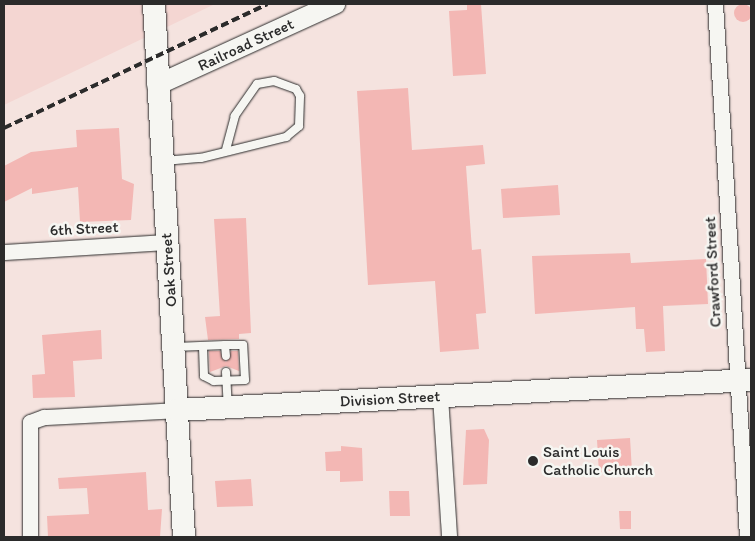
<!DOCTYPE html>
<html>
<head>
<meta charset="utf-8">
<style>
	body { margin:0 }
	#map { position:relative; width:755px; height:541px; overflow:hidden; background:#f5e3df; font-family:Itim,sans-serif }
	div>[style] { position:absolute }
	.built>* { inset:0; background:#f4d6d2 }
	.building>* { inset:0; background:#f3b7b4 }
	.round { border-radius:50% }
	.roads { filter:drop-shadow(0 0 1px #2b2b2b) drop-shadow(0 0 1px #2b2b2b) }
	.service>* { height:8px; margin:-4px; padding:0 4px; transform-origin:4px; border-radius:4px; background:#f6f6f2 }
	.minor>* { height:15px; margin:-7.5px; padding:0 7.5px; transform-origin:7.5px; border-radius:7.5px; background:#f6f6f2 }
	.tertiary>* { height:20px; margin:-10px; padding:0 10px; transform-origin:10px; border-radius:10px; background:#f6f6f2 }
	.secondary>* { height:22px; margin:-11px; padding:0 11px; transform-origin:11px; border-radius:11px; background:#f6f6f2 }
	.rail>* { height:4px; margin-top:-2px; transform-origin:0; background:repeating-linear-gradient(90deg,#2b2b2b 0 8px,transparent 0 12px) }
	.dots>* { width:14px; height:14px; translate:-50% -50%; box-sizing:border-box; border:2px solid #f6f6f2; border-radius:50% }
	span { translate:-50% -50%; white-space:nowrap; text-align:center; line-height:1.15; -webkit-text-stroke:5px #f6f6f2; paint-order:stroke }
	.street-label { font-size:16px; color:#2b2b2b }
	.poi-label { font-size:16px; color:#2b2b2b }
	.left { translate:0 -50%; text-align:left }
	.frame { position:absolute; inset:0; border:5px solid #2b2b2b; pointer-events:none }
</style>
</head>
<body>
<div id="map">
	<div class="built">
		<div style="clip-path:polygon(4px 4px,215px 4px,4px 105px)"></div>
	</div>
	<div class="building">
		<div class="round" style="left:734px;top:4px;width:18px;height:18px"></div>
		<div style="clip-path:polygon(467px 4px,481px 4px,486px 74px,453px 76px,449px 11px,467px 10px)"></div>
		<div style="clip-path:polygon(408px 88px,412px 150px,483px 145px,485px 164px,466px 166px,472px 250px,481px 249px,486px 313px,476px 314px,479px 349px,440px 352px,435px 281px,368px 285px,357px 91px)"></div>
		<div style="clip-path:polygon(119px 128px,122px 179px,134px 184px,131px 220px,80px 222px,78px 187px,32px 194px,32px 188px,4px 202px,4px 166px,31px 152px,77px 147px,76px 130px)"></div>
		<div style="clip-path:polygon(558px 185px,560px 215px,503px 218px,501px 189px)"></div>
		<div style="clip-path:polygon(246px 218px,251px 333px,239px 334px,239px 339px,208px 340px,205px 317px,220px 316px,214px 219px)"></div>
		<div style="clip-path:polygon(630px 253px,631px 263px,706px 259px,708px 304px,663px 306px,665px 351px,646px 352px,644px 329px,636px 329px,635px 307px,535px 314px,532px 256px)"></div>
		<div style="clip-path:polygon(101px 330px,102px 359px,73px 361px,75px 397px,33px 398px,32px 375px,45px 374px,42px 335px)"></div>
		<div style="clip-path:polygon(209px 351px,220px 351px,226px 362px,231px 351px,238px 351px,239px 371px,226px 366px,210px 372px)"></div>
		<div style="clip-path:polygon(484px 429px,489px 440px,487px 484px,463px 485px,466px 430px)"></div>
		<div style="clip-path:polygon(630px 438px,632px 471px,599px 473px,597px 440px)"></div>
		<div style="clip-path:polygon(341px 446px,362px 448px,363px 481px,340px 482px,340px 471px,326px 471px,325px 452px,341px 451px)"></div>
		<div style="clip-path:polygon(146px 472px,148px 510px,162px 509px,160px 537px,48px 537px,47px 516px,89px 514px,87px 488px,59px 489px,58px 478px)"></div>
		<div style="clip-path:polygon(251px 479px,253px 506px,217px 507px,215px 481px)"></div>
		<div style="clip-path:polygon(389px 491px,409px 491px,410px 516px,390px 516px)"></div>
		<div style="clip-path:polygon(619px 511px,631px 511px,631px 529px,620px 529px)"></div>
	</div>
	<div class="roads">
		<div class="service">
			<div style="left:164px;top:161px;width:37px;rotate:-5deg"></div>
			<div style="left:201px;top:158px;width:88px;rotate:-13.9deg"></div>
			<div style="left:286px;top:137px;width:17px;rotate:-40deg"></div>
			<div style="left:299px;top:126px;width:30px;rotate:-88deg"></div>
			<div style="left:300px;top:96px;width:8px;rotate:-120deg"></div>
			<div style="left:296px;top:89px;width:23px;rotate:-160deg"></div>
			<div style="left:274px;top:81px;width:17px;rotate:170deg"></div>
			<div style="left:257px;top:84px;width:39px;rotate:125deg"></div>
			<div style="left:235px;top:116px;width:34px;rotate:105deg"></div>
			<div style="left:175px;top:347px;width:50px;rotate:-2.3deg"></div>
			<div style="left:225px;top:345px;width:11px;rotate:85deg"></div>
			<div style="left:203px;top:347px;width:29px;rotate:88deg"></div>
			<div style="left:204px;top:376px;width:11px;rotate:27deg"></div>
			<div style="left:214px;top:381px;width:31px;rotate:-2deg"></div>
			<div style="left:245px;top:380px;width:35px;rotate:-93deg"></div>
			<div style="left:243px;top:345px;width:18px;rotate:180deg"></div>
			<div style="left:226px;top:372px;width:33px;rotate:87deg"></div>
		</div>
		<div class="minor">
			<div style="left:715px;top:4px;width:534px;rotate:86.56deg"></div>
			<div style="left:4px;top:252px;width:163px;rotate:-3.5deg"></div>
			<div style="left:440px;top:396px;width:141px;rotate:86.3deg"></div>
			<div style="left:30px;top:537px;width:115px;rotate:-90deg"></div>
			<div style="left:30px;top:422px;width:15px;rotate:-20deg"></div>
			<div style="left:44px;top:417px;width:133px;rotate:-3deg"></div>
		</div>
		<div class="tertiary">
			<div style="left:157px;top:85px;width:196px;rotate:-24.5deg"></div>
		</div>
		<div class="secondary">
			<div style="left:154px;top:4px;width:534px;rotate:86.78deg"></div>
			<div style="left:177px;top:410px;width:575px;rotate:-2.99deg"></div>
		</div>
	</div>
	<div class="rail">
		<div style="left:4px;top:128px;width:291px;rotate:-25.2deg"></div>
	</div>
	<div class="dots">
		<div style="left:533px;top:461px;background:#2b2b2b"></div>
	</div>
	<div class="street-label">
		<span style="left:246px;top:45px;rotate:-25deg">Railroad Street</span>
		<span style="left:84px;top:229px;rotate:-3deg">6th Street</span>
		<span style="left:169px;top:270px;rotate:-94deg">Oak Street</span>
		<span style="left:713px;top:272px;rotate:-93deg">Crawford Street</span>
		<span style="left:390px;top:399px;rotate:-3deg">Division Street</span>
	</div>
	<div class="poi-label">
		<span class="left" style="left:543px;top:461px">Saint Louis<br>Catholic Church</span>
	</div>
	<div class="frame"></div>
</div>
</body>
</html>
